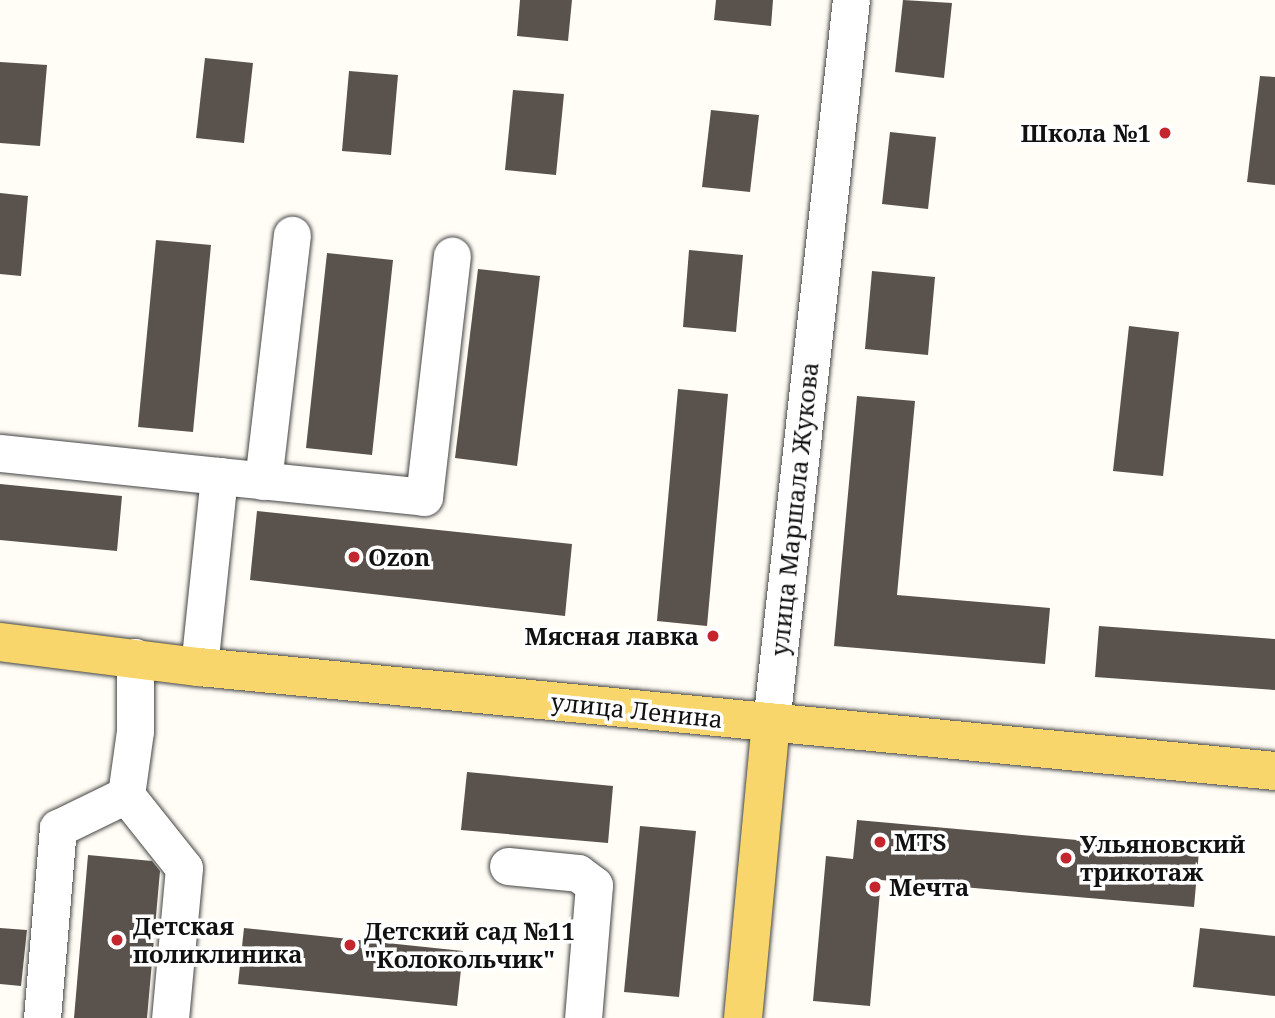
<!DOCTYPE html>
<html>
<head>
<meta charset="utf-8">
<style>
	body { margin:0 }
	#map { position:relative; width:1275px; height:1018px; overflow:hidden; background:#fffdf5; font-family:"Noto Serif",serif }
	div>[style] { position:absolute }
	.building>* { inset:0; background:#5a524d }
	.roads { filter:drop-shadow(0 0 2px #444) drop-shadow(0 0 2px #444) }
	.minor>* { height:37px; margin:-18.5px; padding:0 18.5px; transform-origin:18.5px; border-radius:18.5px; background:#fff }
	.major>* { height:38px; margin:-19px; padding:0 19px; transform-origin:19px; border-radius:19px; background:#f9d66b }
	.dots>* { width:19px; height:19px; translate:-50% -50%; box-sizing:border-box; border:4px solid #fff; border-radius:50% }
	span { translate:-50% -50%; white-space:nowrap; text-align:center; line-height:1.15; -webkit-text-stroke:7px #fff; paint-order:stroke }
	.poi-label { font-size:24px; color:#111; font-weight:700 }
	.right { translate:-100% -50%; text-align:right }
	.left { translate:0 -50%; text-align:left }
	.street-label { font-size:24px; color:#111 }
</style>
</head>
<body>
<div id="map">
	<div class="building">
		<div style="clip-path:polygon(520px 0,572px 0,568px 41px,517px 36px)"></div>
		<div style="clip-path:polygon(716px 0,773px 0,771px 26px,714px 20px)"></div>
		<div style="clip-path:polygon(903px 0,952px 3px,944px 78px,895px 72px)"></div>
		<div style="clip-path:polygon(205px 58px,253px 63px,244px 143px,196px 138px)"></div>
		<div style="clip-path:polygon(0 62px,47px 65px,40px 146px,0 143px)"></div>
		<div style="clip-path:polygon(349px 71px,398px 75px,391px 155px,342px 151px)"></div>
		<div style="clip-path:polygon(1260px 76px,1275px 77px,1275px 185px,1247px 182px)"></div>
		<div style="clip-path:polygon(513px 90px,564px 94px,556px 175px,505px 170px)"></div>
		<div style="clip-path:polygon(711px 110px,759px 115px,750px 192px,702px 187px)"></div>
		<div style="clip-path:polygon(890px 132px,936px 137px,928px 209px,882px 204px)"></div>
		<div style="clip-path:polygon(0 193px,28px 196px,21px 276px,0 274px)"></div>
		<div style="clip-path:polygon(156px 240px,211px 245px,193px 432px,138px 427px)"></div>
		<div style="clip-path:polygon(689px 250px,743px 255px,736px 332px,683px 327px)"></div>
		<div style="clip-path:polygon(327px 253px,393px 260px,372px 455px,306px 448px)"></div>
		<div style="clip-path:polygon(478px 269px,540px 276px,517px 466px,455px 458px)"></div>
		<div style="clip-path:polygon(872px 271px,935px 277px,928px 355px,865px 349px)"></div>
		<div style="clip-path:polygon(1129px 326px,1179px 332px,1163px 476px,1113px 471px)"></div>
		<div style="clip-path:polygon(678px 389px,728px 394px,707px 626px,657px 621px)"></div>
		<div style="clip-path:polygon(857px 396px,915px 401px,897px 595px,1050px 608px,1045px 664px,834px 646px)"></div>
		<div style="clip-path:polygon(0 484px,122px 496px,117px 551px,0 540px)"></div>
		<div style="clip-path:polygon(257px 511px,572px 544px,565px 616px,250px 580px)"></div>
		<div style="clip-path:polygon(1099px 626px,1275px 639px,1275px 690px,1095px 677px)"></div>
		<div style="clip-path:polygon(467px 772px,613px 786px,608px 843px,461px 830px)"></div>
		<div style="clip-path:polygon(857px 820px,1199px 851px,1194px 907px,881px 880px,870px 1006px,813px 1001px,826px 856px,853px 859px)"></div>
		<div style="clip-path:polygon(640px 826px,696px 831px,679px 997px,624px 992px)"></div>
		<div style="clip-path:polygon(88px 855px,152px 861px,160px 871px,147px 1018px,74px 1018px)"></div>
		<div style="clip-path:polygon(0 928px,27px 930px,21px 986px,0 984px)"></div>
		<div style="clip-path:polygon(244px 928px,463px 951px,457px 1006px,238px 984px)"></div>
		<div style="clip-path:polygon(1200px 928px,1275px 936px,1275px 996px,1193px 987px)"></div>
	</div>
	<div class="roads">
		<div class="minor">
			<div style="left:0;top:453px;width:220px;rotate:6deg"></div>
			<div style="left:263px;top:481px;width:248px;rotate:-83.3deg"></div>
			<div style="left:135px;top:657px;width:74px;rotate:90deg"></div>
			<div style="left:135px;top:731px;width:65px;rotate:98deg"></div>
			<div style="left:126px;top:795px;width:93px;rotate:51.5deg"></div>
			<div style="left:184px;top:868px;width:151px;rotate:95.3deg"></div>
			<div style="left:199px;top:667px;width:192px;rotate:-84deg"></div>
			<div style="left:219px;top:476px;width:206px;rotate:5.8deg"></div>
			<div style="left:424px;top:497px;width:243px;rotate:-83.4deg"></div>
			<div style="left:771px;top:723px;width:727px;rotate:-83.69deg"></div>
			<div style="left:508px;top:866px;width:70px;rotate:5.7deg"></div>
			<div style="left:578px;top:873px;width:20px;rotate:37deg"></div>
			<div style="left:594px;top:885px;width:133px;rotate:94.7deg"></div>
			<div style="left:42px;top:1018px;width:191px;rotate:-85.2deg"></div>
			<div style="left:58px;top:828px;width:76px;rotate:-25.9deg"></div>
		</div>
		<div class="major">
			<div style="left:0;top:642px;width:201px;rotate:7.2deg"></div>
			<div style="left:199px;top:667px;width:1081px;rotate:5.52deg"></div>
			<div style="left:743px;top:1018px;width:296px;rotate:-84.6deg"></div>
		</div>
	</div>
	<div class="dots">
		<div style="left:1165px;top:133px;background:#c4262e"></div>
		<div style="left:354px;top:557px;background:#c4262e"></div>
		<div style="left:713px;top:636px;background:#c4262e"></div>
		<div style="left:880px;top:842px;background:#c4262e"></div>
		<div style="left:1066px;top:858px;background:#c4262e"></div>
		<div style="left:875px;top:887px;background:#c4262e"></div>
		<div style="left:117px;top:940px;background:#c4262e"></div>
		<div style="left:350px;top:945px;background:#c4262e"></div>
	</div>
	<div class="poi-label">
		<span class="right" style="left:1151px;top:133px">Школа №1</span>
		<span class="left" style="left:368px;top:557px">Ozon</span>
		<span class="right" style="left:699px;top:636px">Мясная лавка</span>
		<span class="left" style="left:894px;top:842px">MTS</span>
		<span class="left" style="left:1080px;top:858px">Ульяновский<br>трикотаж</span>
		<span class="left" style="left:889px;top:887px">Мечта</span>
		<span class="left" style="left:133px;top:940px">Детская<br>поликлиника</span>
		<span class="left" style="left:364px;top:945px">Детский сад №11<br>"Колокольчик"</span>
	</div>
	<div class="street-label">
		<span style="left:794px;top:509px;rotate:-84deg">улица Маршала Жукова</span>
		<span style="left:637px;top:710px;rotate:6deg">улица Ленина</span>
	</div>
</div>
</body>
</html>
